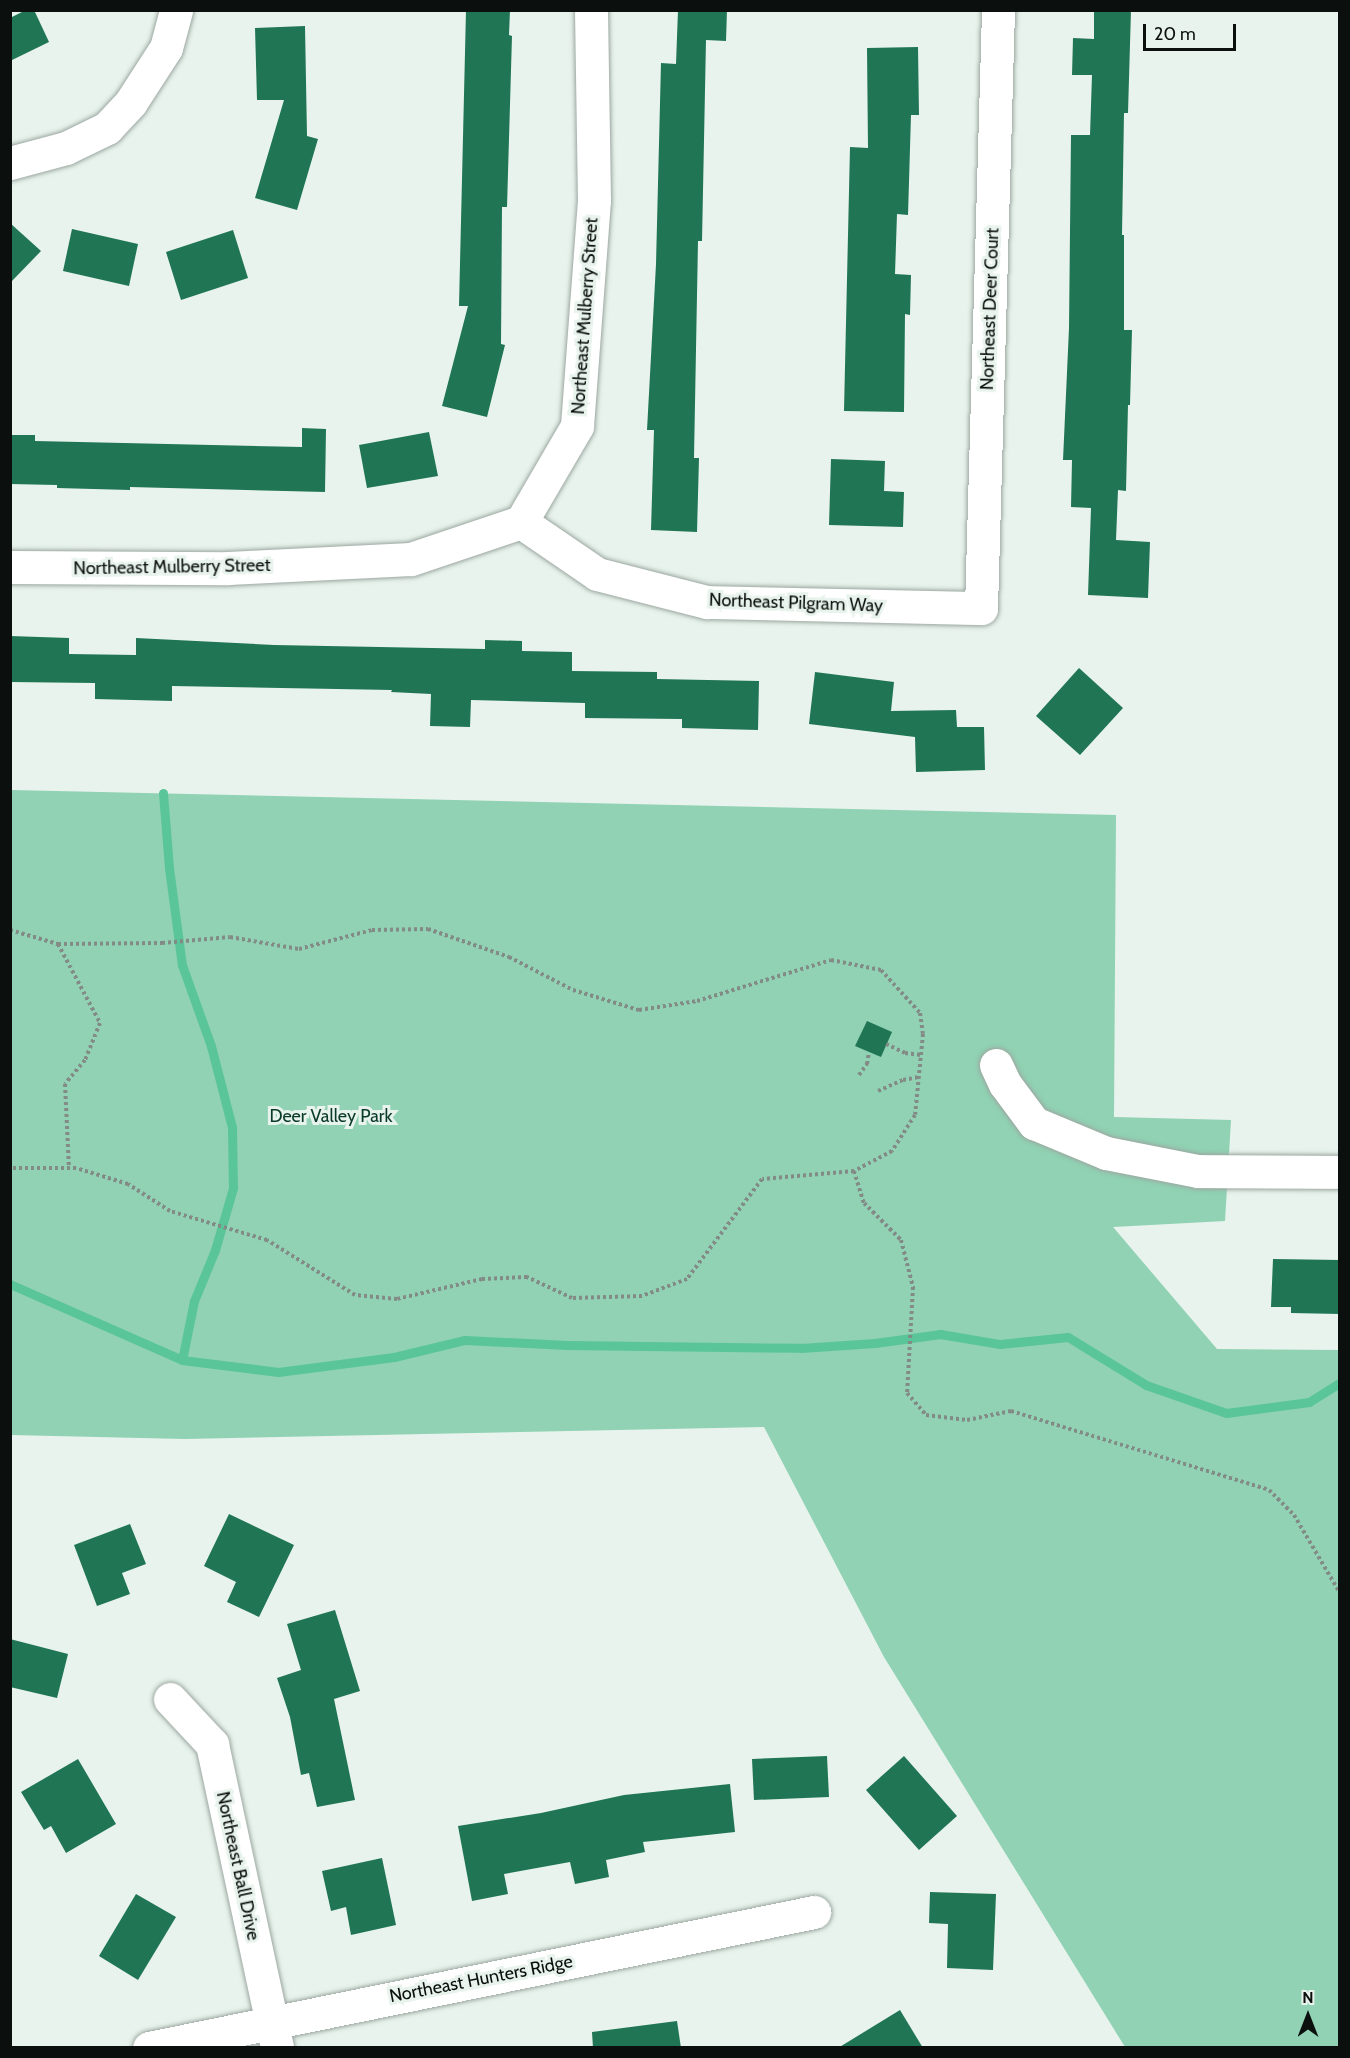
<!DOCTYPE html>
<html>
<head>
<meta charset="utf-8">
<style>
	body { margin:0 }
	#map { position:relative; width:1350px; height:2058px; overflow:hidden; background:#e7f3ec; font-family:Cabin,sans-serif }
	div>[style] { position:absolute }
	.green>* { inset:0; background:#90d2b3 }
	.stream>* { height:9px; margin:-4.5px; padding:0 4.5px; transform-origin:4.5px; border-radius:4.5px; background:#5ac598 }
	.building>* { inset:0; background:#207555 }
	.path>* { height:4px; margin-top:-2px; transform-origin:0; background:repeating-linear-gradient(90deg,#838b86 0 3px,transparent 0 6px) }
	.roads { filter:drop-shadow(0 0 2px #9ca7a1) drop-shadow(0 0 2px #9ca7a1) }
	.minor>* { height:33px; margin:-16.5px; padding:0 16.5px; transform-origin:16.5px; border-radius:16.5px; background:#fff }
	span { translate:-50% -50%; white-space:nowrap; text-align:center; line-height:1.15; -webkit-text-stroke:6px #e7f3ec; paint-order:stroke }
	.street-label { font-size:18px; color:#0b0f0d }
	.park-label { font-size:18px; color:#0a3a28 }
	.frame { position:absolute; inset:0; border:12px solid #0b0f0d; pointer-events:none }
	.north { position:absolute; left:1278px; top:1986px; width:60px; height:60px; -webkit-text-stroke:4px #e7f3ec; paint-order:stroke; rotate:0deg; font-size:16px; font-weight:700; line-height:24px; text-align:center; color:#0b0f0d }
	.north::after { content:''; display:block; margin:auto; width:21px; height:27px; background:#0b0f0d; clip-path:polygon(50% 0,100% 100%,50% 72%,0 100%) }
	.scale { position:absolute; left:1143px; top:24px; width:93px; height:27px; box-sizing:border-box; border:3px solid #0b0f0d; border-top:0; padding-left:8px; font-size:18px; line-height:21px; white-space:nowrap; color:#0b0f0d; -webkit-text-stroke:4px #e7f3ec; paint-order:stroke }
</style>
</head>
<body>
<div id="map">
	<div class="green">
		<div style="clip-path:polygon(11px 790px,1116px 815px,1114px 1117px,1231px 1120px,1225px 1221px,1113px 1227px,1217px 1349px,1339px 1350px,1339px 2047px,1125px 2047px,884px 1657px,764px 1427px,185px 1439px,11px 1435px)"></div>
	</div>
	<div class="stream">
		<div style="left:163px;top:793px;width:75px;rotate:85.4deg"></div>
		<div style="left:169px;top:868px;width:98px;rotate:82.4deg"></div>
		<div style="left:182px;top:965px;width:86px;rotate:70.3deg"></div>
		<div style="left:211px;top:1046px;width:84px;rotate:75.5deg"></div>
		<div style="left:232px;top:1127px;width:61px;rotate:89.1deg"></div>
		<div style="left:233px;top:1188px;width:65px;rotate:106.2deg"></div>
		<div style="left:215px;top:1250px;width:55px;rotate:112.4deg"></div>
		<div style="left:194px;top:1301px;width:60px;rotate:101.5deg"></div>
		<div style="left:10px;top:1284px;width:188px;rotate:23.8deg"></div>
		<div style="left:182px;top:1360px;width:97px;rotate:7.1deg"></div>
		<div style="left:278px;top:1372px;width:117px;rotate:-7.4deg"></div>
		<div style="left:394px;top:1357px;width:73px;rotate:-13.5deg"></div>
		<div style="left:465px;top:1340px;width:102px;rotate:2.8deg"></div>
		<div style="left:567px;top:1345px;width:234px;rotate:0.7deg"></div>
		<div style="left:801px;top:1348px;width:74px;rotate:-3.9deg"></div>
		<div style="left:875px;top:1343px;width:66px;rotate:-7.9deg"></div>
		<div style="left:940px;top:1334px;width:61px;rotate:9.5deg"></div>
		<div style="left:1000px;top:1344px;width:68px;rotate:-5.9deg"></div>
		<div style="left:1068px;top:1337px;width:92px;rotate:31.6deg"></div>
		<div style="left:1146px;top:1385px;width:85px;rotate:19.3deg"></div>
		<div style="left:1226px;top:1413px;width:84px;rotate:-7.5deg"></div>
		<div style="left:1309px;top:1402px;width:36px;rotate:-32deg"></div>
	</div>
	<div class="building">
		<div style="clip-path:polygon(26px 10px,34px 10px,49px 42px,10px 61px,10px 18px)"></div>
		<div style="clip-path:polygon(466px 10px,510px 10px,509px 35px,512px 36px,507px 207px,502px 207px,501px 344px,505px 345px,487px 417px,442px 406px,468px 306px,459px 306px)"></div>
		<div style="clip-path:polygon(678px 10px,727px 10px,726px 41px,706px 40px,702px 241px,698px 241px,694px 458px,699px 458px,697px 532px,651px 530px,654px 430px,647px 430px,656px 264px,661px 63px,676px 64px)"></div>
		<div style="clip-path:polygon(1094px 10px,1131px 10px,1128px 113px,1124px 113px,1122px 235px,1124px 235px,1124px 330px,1132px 330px,1130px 405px,1128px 405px,1126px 491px,1118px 490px,1116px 540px,1150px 542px,1148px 598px,1088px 595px,1091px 508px,1071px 507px,1072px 460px,1063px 460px,1069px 328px,1071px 135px,1090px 135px,1092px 75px,1072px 75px,1073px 38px,1094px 39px)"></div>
		<div style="clip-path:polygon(305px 26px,307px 136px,318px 139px,297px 210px,255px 198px,284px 100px,257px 100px,255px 28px)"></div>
		<div style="clip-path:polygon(918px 47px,919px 115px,911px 115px,908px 215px,897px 214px,895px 274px,911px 275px,910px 315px,905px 314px,904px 412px,844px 411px,850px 147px,868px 148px,867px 48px)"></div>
		<div style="clip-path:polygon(10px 223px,41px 251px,10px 283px)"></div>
		<div style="clip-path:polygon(72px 229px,138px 244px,129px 286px,63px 271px)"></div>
		<div style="clip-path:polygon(233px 230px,248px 278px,181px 300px,166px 252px)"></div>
		<div style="clip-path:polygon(302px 428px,326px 429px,325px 492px,130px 487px,130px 490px,57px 488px,57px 485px,10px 484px,10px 435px,35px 435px,35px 441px,302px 447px)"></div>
		<div style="clip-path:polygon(429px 432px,438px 476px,367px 488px,359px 445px)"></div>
		<div style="clip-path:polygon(831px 459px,885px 461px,884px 491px,904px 492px,903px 527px,829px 525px)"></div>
		<div style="clip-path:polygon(10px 636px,69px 638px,69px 654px,136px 655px,136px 638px,274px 645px,485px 649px,485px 640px,522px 641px,522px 651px,572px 652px,572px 671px,657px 672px,657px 679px,759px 681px,758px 730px,682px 728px,682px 719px,585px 718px,585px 703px,471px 700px,470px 727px,430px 726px,431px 694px,391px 692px,392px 690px,172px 686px,172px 701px,95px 699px,95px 683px,10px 682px)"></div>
		<div style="clip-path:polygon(1079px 668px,1123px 708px,1080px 755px,1036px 716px)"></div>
		<div style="clip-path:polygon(815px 672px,894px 682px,891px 711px,956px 710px,957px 727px,984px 727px,985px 770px,916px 772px,915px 737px,809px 724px)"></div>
		<div style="clip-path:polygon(867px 1021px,892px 1032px,881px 1057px,855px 1046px)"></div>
		<div style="clip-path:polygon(1273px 1259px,1340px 1260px,1340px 1314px,1291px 1313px,1291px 1307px,1271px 1307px)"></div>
		<div style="clip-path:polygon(229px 1514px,294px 1545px,259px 1617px,227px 1602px,236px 1582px,204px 1566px)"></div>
		<div style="clip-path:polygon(130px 1524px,146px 1564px,122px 1573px,130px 1594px,97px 1606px,74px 1545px)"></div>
		<div style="clip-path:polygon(335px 1610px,360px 1691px,334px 1699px,355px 1800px,317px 1807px,309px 1773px,301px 1775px,290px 1717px,277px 1678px,301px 1670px,287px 1624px)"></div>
		<div style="clip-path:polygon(10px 1639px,68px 1654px,57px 1698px,10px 1687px)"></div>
		<div style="clip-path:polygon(827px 1756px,829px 1797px,754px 1800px,752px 1759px)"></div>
		<div style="clip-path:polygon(904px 1756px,957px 1816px,919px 1850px,866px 1790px)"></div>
		<div style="clip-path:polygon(78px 1759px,116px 1824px,66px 1853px,51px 1826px,44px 1830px,21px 1792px)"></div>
		<div style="clip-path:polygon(730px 1784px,735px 1832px,643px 1842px,645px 1852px,606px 1860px,609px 1877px,575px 1884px,570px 1862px,504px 1874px,508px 1894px,472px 1901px,458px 1826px,541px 1813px,624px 1795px)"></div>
		<div style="clip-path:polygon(382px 1858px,396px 1925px,351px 1935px,346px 1907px,331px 1911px,322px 1871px)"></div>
		<div style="clip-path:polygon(930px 1892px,996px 1894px,993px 1970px,947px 1968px,948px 1924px,929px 1923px)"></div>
		<div style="clip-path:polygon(136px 1894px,176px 1917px,138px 1980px,99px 1956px)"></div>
		<div style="clip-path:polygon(900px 2010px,923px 2048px,838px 2048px)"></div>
		<div style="clip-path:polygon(677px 2021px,681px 2048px,593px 2048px,592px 2032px)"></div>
	</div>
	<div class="path">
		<div style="left:10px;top:930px;width:50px;rotate:16.3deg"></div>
		<div style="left:58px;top:944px;width:104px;rotate:-0.6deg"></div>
		<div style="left:162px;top:943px;width:68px;rotate:-5deg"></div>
		<div style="left:230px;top:937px;width:70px;rotate:9.9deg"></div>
		<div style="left:299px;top:949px;width:75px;rotate:-14.6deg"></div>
		<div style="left:372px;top:930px;width:56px;rotate:-1deg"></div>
		<div style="left:428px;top:929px;width:86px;rotate:19.1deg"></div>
		<div style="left:509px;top:957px;width:72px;rotate:27.3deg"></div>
		<div style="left:573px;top:990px;width:69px;rotate:16.9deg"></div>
		<div style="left:639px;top:1010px;width:59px;rotate:-8.8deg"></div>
		<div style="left:697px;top:1001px;width:140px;rotate:-17deg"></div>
		<div style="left:831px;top:960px;width:51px;rotate:11.3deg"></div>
		<div style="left:881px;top:970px;width:58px;rotate:47.8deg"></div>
		<div style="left:920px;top:1013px;width:21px;rotate:82deg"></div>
		<div style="left:923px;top:1034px;width:81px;rotate:95.6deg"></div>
		<div style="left:915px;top:1115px;width:43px;rotate:122.6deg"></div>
		<div style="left:892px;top:1151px;width:43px;rotate:152.2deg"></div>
		<div style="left:854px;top:1171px;width:92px;rotate:175deg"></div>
		<div style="left:762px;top:1179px;width:125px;rotate:126.9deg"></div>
		<div style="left:687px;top:1279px;width:48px;rotate:159.3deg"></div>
		<div style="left:642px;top:1296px;width:70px;rotate:178.4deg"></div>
		<div style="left:572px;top:1298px;width:50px;rotate:-155deg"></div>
		<div style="left:527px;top:1277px;width:45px;rotate:177.5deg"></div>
		<div style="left:482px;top:1279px;width:87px;rotate:166.8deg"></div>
		<div style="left:397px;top:1299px;width:42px;rotate:-174.6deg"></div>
		<div style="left:355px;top:1295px;width:104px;rotate:-148deg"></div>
		<div style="left:267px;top:1240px;width:101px;rotate:-163.4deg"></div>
		<div style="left:170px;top:1211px;width:50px;rotate:-147.3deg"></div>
		<div style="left:128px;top:1184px;width:54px;rotate:-162.9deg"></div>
		<div style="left:76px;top:1168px;width:66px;rotate:180deg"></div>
		<div style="left:58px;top:944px;width:89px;rotate:62deg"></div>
		<div style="left:100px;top:1023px;width:40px;rotate:112deg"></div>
		<div style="left:85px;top:1060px;width:31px;rotate:130deg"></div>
		<div style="left:65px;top:1084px;width:84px;rotate:87.3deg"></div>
		<div style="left:886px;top:1044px;width:21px;rotate:25deg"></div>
		<div style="left:905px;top:1053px;width:16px;rotate:7deg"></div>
		<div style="left:859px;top:1075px;width:14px;rotate:-54deg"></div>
		<div style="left:867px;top:1064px;width:12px;rotate:-81deg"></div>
		<div style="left:878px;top:1091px;width:27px;rotate:-24deg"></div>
		<div style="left:903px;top:1080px;width:16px;rotate:-11deg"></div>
		<div style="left:854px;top:1171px;width:34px;rotate:73deg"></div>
		<div style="left:864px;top:1203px;width:52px;rotate:45deg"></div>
		<div style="left:901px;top:1240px;width:49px;rotate:75.7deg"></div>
		<div style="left:913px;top:1287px;width:106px;rotate:93.2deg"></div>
		<div style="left:907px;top:1393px;width:29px;rotate:49deg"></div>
		<div style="left:926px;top:1415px;width:41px;rotate:7deg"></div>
		<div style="left:967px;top:1420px;width:45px;rotate:-11.6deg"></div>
		<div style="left:1011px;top:1411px;width:270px;rotate:17deg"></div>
		<div style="left:1269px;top:1490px;width:35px;rotate:45deg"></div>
		<div style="left:1294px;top:1515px;width:91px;rotate:59.5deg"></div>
	</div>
	<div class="roads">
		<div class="minor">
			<div style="left:10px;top:163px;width:58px;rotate:-15deg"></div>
			<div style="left:66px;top:148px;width:46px;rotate:-26deg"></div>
			<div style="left:107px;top:128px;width:35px;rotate:-47deg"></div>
			<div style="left:131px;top:102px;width:64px;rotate:-57.1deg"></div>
			<div style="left:166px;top:48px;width:39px;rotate:-75deg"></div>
			<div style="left:521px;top:522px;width:92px;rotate:34.4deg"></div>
			<div style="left:597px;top:574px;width:114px;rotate:14.3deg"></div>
			<div style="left:707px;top:602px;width:274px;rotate:1.3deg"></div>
			<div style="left:981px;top:608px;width:598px;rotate:-88.37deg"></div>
			<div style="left:10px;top:567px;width:218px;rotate:0.3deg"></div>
			<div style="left:228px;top:568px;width:183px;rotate:-2.8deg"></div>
			<div style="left:411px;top:559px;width:116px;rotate:-18.6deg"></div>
			<div style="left:521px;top:522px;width:111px;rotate:-59.7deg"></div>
			<div style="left:577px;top:426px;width:226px;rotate:-85.7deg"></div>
			<div style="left:594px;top:201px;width:191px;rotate:-90.9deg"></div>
			<div style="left:996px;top:1065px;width:21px;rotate:65deg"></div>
			<div style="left:1005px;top:1084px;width:49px;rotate:53.4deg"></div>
			<div style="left:1034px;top:1123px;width:78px;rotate:22.6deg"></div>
			<div style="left:1106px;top:1153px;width:94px;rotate:11.1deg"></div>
			<div style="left:1198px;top:1171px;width:142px;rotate:0.4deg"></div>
			<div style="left:170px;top:1699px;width:62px;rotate:47deg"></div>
			<div style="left:212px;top:1744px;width:311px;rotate:77.9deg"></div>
			<div style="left:149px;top:2048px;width:679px;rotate:-11.56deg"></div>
		</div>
	</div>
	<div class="street-label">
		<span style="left:990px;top:309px;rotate:-88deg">Northeast Deer Court</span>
		<span style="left:585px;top:316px;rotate:-86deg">Northeast Mulberry Street</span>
		<span style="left:172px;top:567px;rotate:-1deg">Northeast Mulberry Street</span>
		<span style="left:796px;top:603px;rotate:2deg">Northeast Pilgram Way</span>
		<span style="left:238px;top:1866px;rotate:78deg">Northeast Ball Drive</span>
		<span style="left:481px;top:1979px;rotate:-11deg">Northeast Hunters Ridge</span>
	</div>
	<div class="park-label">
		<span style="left:331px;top:1116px">Deer Valley Park</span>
	</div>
	<div class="frame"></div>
	<div class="north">N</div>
	<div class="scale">20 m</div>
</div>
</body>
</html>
